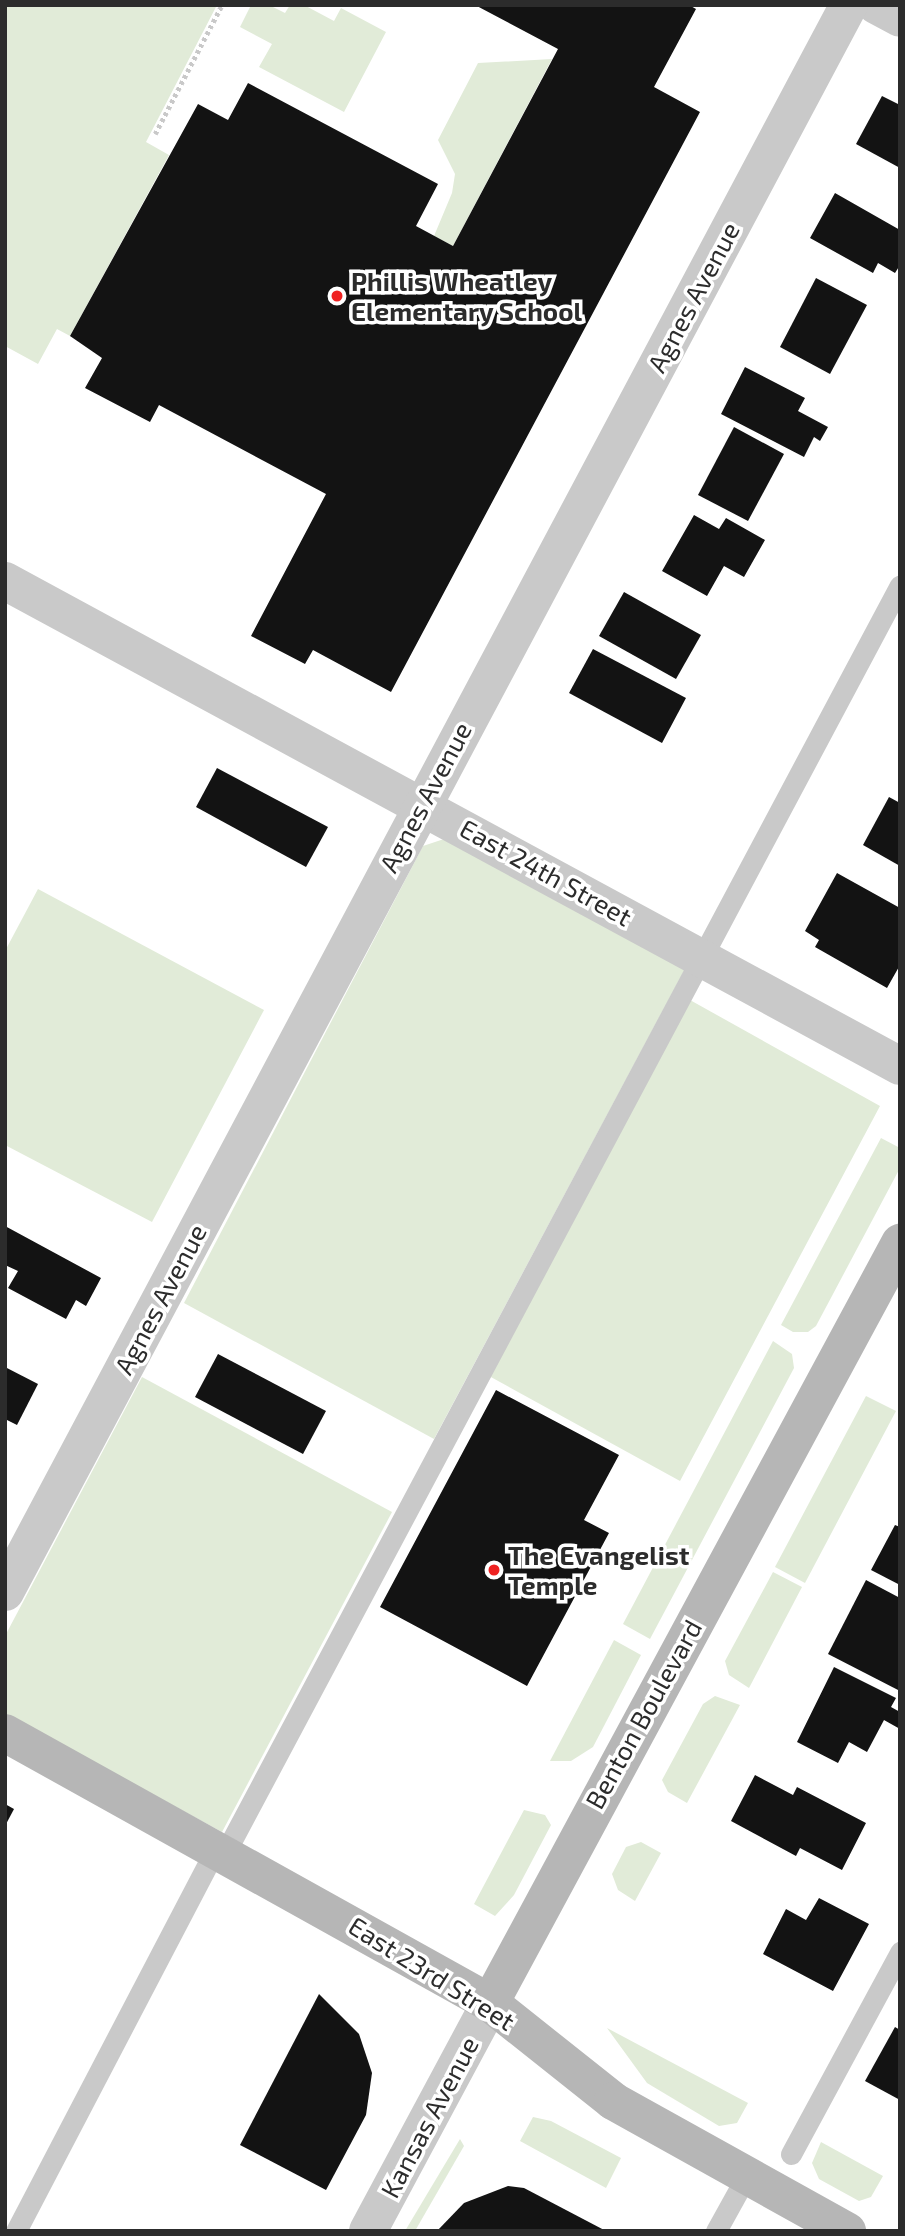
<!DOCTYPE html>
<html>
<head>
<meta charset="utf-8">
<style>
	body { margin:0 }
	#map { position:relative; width:905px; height:2236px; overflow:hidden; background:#fff; font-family:"Exo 2",sans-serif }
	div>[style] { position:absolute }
	.green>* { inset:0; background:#e1ebd8 }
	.building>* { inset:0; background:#131313 }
	.path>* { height:4.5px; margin-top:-2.25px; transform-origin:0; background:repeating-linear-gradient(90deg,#c9c9c9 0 3.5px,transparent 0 7px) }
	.lane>* { height:21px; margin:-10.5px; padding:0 10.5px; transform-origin:10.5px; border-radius:10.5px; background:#c9c9c9 }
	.street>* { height:38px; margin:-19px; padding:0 19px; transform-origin:19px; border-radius:19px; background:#c9c9c9 }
	.secondary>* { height:38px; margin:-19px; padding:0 19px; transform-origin:19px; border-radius:19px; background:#b6b6b6 }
	.dots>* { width:19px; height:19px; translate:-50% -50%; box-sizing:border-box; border:4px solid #fff; border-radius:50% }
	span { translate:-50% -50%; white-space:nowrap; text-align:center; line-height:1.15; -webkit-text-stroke:7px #fff; paint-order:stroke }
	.poi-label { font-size:26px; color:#2c2c2c; font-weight:700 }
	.left { translate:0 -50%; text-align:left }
	.street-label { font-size:26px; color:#2c2c2c }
	.frame { position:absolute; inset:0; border:7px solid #2c2c2c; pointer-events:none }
</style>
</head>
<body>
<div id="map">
	<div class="green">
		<div style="clip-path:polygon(5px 5px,217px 5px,146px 142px,169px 155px,70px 336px,57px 329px,38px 364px,5px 346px)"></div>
		<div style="clip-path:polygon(251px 5px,269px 5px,285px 13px,290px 5px,304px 5px,334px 21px,341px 8px,386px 32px,344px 112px,259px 67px,272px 44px,240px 27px)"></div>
		<div style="clip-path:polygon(552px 59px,453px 246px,434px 236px,452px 193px,455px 174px,438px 140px,478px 63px)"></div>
		<div style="clip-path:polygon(447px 838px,685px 969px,434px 1439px,184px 1303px,423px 846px)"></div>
		<div style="clip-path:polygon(38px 889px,264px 1010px,152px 1222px,5px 1145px,5px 951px)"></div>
		<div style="clip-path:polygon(690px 1000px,880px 1106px,680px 1481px,489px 1376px)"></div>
		<div style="clip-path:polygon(881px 1138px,900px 1148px,900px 1168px,816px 1326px,808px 1332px,793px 1332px,781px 1325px)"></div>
		<div style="clip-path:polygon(773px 1341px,792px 1354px,794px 1368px,650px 1639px,623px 1624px)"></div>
		<div style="clip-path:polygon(142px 1377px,392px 1512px,222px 1832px,5px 1714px,5px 1636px)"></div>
		<div style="clip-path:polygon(866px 1396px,896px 1411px,805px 1583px,775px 1567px)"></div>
		<div style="clip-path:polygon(773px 1572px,802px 1587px,749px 1688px,729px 1675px,725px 1661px)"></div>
		<div style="clip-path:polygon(614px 1640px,641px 1655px,593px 1747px,571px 1761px,550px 1761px)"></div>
		<div style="clip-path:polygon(715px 1696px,740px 1705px,687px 1803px,668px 1792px,662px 1780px,703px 1704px)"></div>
		<div style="clip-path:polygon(524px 1810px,545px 1815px,551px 1825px,514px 1895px,495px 1916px,474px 1904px)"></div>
		<div style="clip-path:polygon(641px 1842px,661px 1853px,635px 1901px,618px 1890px,612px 1874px,626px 1847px)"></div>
		<div style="clip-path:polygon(607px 2028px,748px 2103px,737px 2123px,719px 2126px,647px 2083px)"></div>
		<div style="clip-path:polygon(533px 2117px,551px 2121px,621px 2158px,606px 2188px,520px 2141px)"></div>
		<div style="clip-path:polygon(460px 2139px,464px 2146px,415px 2231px,405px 2231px)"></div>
		<div style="clip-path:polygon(821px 2142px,883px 2176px,871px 2197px,859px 2201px,819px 2179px,812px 2163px)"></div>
	</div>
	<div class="building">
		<div style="clip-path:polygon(475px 5px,689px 5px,696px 9px,654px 87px,700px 112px,391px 692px,313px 650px,305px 664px,251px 636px,326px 494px,159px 405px,150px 422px,85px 388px,102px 358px,70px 336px,198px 104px,228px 120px,248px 83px,438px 184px,416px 226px,453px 246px,558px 49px)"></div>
		<div style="clip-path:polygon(882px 96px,900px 105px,900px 168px,856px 144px)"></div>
		<div style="clip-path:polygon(835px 193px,900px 230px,900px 265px,895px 273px,878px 263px,873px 273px,810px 238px)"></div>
		<div style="clip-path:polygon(816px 278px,867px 305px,830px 374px,780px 347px)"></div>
		<div style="clip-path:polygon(745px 367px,805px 398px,798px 411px,828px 427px,820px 441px,814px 437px,804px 457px,721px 414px)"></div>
		<div style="clip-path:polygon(734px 427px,784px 454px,748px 521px,698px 495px)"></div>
		<div style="clip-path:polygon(694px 515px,719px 529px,726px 518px,765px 540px,744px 577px,724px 566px,707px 596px,662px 571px)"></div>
		<div style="clip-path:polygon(624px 592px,701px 635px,676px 679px,599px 636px)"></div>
		<div style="clip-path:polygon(593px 649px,686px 698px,662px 743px,569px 693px)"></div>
		<div style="clip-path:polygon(217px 768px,328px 827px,306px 867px,196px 807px)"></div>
		<div style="clip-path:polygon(889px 797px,900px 803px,900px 866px,863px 845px)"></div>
		<div style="clip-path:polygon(837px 873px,900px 908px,900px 965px,887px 988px,815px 947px,819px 940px,805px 931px)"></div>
		<div style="clip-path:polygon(5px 1226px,101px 1278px,86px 1306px,76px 1300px,66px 1319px,8px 1288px,18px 1271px,5px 1265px)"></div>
		<div style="clip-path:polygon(218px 1354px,326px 1411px,303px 1454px,195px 1397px)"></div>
		<div style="clip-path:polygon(5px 1367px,38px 1384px,17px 1425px,5px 1419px)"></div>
		<div style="clip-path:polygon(496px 1390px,619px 1455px,584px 1520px,609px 1533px,527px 1686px,380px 1607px)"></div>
		<div style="clip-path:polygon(895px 1525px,900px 1527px,900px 1585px,871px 1570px)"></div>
		<div style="clip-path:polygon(866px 1580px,900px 1598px,900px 1691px,828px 1654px)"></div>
		<div style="clip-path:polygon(834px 1667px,896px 1698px,891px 1707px,900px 1712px,900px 1729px,884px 1720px,867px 1752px,849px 1742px,838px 1763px,797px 1742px)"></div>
		<div style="clip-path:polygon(755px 1775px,793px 1795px,797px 1787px,866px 1823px,842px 1870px,800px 1848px,796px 1856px,731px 1821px)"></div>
		<div style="clip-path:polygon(5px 1804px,14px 1809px,5px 1826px)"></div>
		<div style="clip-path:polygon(819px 1898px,869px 1924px,833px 1991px,763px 1954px,786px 1909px,806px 1920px)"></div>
		<div style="clip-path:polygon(319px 1994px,359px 2034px,372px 2073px,366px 2115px,326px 2190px,240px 2145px)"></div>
		<div style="clip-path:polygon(895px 2027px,900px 2030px,900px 2100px,865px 2081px)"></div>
		<div style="clip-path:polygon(508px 2186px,524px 2188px,606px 2231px,437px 2231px,464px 2203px)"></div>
	</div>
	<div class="path">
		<div style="left:155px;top:134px;width:145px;rotate:-62.6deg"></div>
	</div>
	<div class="lane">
		<div style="left:225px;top:1853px;width:1436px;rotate:-61.97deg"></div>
		<div style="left:791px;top:2154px;width:230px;rotate:-61.6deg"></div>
		<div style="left:16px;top:2231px;width:432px;rotate:-62.4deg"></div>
		<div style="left:716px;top:2231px;width:64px;rotate:-61deg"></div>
	</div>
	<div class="street">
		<div style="left:876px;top:5px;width:27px;rotate:28deg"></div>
		<div style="left:5px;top:581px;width:1018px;rotate:28.45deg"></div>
		<div style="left:5px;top:1592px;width:1797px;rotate:-62deg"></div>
		<div style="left:368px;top:2231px;width:259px;rotate:-61.8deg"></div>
	</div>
	<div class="secondary">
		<div style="left:5px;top:1733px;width:555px;rotate:29.1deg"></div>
		<div style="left:490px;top:2003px;width:157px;rotate:38.5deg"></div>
		<div style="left:613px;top:2101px;width:268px;rotate:29.1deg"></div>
		<div style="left:490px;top:2003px;width:864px;rotate:-61.65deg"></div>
	</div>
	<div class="dots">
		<div style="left:337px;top:296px;background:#ef2222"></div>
		<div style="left:494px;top:1570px;background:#ef2222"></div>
	</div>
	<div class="poi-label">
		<span class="left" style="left:351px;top:296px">Phillis Wheatley<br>Elementary School</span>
		<span class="left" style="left:508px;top:1570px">The Evangelist<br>Temple</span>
	</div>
	<div class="street-label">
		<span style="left:693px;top:297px;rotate:-62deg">Agnes Avenue</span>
		<span style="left:425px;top:797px;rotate:-62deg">Agnes Avenue</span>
		<span style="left:546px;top:872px;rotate:29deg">East 24th Street</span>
		<span style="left:160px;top:1299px;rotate:-62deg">Agnes Avenue</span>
		<span style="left:643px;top:1714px;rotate:-61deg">Benton Boulevard</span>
		<span style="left:432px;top:1973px;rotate:32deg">East 23rd Street</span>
		<span style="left:429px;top:2117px;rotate:-62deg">Kansas Avenue</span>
	</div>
	<div class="frame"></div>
</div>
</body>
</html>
